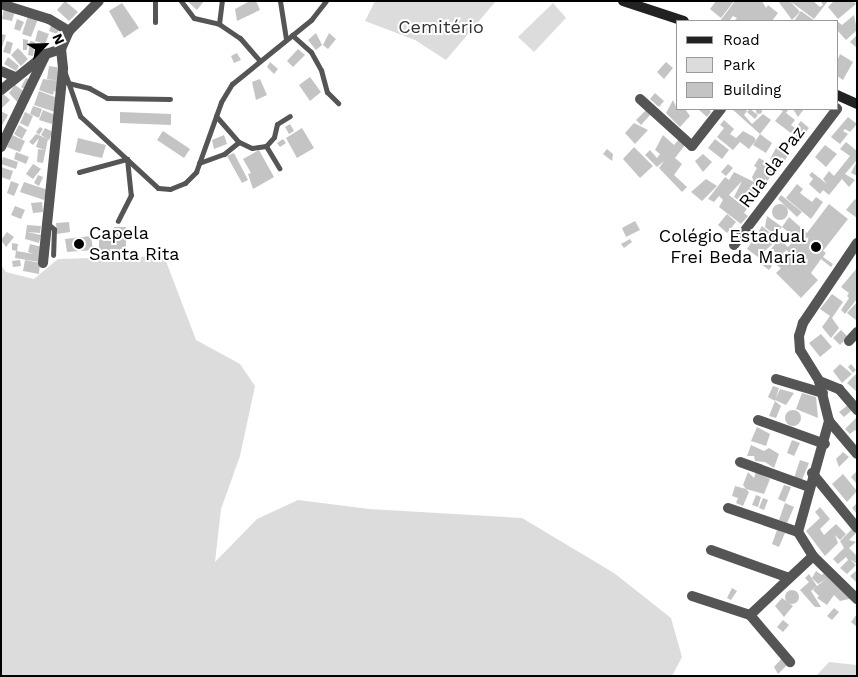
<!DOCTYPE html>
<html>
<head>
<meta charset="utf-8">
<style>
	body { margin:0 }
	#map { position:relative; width:858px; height:677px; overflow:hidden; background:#fff; font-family:"Work Sans",sans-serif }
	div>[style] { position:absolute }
	.green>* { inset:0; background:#dcdcdc }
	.building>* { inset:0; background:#c4c4c4 }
	.round { border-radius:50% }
	.lane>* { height:5px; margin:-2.5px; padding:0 2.5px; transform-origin:2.5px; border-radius:2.5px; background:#555 }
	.street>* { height:10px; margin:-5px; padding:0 5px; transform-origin:5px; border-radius:5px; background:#555 }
	.secondary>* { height:10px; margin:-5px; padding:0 5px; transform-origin:5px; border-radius:5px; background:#222 }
	.dots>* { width:14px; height:14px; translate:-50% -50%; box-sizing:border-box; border:2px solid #fff; border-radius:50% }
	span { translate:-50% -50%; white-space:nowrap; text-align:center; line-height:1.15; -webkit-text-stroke:4px #fff; paint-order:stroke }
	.park-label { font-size:18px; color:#333 }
	.street-label { font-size:18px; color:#000 }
	.poi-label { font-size:18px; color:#000 }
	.left { translate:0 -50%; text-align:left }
	.right { translate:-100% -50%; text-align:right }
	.frame { position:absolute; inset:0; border:2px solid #000; pointer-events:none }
	.legend { position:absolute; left:676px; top:20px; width:162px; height:90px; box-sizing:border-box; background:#fff; border:1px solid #999; margin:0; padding:6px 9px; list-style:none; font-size:15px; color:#000 }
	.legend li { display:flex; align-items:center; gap:10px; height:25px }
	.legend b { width:25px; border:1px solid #999 }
	.north { position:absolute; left:20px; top:20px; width:50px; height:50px; -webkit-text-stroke:4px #fff; paint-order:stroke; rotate:66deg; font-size:14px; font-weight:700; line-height:20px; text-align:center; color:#000 }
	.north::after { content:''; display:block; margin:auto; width:18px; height:22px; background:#000; clip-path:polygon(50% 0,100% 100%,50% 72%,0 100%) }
</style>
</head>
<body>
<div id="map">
	<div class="green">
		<div style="clip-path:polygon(375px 1px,496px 1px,446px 60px,415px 40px,365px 21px)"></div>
		<div style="clip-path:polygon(553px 3px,566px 18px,534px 52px,518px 37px)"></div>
		<div style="clip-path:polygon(164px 256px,196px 340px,240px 364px,255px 386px,240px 456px,221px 509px,215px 562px,257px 519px,298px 500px,369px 509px,522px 518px,614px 573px,671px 618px,682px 657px,672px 676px,1px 676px,1px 265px,6px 272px,34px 279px,58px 259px)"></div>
		<div style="clip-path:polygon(829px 662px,857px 665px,857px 676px,816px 676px)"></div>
	</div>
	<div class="building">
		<div style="clip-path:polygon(65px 1px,78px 12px,69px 21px,57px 10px)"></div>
		<div style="clip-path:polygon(187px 1px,204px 1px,197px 10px)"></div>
		<div style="clip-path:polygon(250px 1px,256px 1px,260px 10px,237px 21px,235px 9px)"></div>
		<div style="clip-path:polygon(716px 1px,734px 1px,721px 18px,710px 9px)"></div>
		<div style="clip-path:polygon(735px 1px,762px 1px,766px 8px,768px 5px,778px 13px,772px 21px,734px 21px,737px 18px,733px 16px,729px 21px,720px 21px)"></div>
		<div style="clip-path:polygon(778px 1px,813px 1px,820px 7px,823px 5px,821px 1px,828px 1px,814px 19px,790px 1px,800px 12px,792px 20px)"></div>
		<div style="clip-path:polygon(834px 1px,853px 1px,856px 4px,838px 19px,828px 7px)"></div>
		<div style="clip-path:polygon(122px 3px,139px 28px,124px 38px,109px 11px)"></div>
		<div style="clip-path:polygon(4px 8px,15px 11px,12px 21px,2px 19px)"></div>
		<div style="clip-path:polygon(801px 11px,805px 14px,815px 21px,794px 21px)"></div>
		<div style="clip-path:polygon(854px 15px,857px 30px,846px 40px,837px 30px,837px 21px,842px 25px)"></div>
		<div style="clip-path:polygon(28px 16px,38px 19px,31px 37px,22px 34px)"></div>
		<div style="clip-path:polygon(17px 19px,24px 22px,20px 31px,14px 29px)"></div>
		<div style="clip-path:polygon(52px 23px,60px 27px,57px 34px,49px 31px)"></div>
		<div style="clip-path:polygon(38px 30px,49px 34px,45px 44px,35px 41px)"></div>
		<div style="clip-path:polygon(316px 33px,322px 45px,316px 50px,308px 40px)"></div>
		<div style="clip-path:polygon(329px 33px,336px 39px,328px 49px,323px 45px)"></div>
		<div style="clip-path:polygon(1px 34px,6px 35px,2px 47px,1px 47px)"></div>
		<div style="clip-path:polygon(857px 35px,857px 48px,850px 42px)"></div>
		<div style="clip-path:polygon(23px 39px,28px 40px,27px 50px,23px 50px)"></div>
		<div style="clip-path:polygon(7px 41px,13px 43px,10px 54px,3px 52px)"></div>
		<div style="clip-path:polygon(30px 41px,35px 42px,33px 56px,28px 55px)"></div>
		<div style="clip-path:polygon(18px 48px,28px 59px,21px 66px,11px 55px)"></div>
		<div style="clip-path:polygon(298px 49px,305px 55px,293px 67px,287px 61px)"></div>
		<div style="clip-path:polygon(237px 53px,241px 60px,234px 63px,231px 56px)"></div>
		<div style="clip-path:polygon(840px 54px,853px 62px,843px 80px,837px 76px,837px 61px)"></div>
		<div style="clip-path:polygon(8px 57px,19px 66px,16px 71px,4px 64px)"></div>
		<div style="clip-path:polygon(270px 62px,278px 69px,274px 74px,267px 67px)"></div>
		<div style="clip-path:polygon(666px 62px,673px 68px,664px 79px,657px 72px)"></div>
		<div style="clip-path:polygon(49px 66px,61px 68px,59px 81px,47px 79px)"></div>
		<div style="clip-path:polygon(310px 77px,321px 92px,310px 101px,299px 85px)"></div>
		<div style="clip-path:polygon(26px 78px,33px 81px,28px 91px,21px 87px)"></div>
		<div style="clip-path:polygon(43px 79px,61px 81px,57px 92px,54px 91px,53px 95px,39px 90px)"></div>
		<div style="clip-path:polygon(260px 79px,267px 95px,256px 100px,252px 82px)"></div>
		<div style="clip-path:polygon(15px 85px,28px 94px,20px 105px,9px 93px)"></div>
		<div style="clip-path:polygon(39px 91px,60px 99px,55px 112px,43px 108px,44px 105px,43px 108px,34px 105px)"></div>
		<div style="clip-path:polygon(2px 93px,10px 100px,1px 109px,1px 94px)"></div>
		<div style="clip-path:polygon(655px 93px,664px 101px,659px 107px,650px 99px)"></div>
		<div style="clip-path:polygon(673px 100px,677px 109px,685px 109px,690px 116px,680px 127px,666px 113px)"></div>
		<div style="clip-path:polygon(33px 106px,42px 109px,39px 118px,30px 114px)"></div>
		<div class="round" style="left:756px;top:108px;width:6px;height:6px"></div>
		<div style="clip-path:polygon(698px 109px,709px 109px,711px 112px,707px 117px)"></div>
		<div style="clip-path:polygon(732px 109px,744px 109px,747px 111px,744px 115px,752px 124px,763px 114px,771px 120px,760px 134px)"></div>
		<div style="clip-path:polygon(750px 109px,758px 115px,755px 119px,747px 112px)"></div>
		<div style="clip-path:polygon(779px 109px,789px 109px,786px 113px,795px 120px,791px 125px,795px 128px,801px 121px,809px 128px,800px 140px,775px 121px,783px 111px)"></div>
		<div style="clip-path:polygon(793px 109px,804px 109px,798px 117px)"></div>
		<div style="clip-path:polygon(43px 110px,55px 115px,52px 124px,39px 120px)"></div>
		<div style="clip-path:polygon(646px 110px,651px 114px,641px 125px,636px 120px)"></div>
		<div style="clip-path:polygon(1px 111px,8px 115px,1px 127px)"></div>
		<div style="clip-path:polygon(25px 112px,33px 116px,28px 127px,20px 123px)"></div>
		<div style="clip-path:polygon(120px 112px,171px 114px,171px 125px,120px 123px)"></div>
		<div style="clip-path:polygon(848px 117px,857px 124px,850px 132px,845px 129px,843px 131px,848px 134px,840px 144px,831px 137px)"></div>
		<div style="clip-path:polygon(724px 120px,734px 129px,730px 134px,736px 138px,743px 131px,754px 137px,756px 140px,749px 149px,740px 142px,733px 150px,717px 137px,724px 128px,720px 125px)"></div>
		<div style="clip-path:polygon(634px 123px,648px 130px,635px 144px,625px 133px)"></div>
		<div style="clip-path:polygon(290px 124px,294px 131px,289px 134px,285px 127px)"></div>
		<div style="clip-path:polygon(19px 125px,27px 130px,22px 139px,14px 134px)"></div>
		<div style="clip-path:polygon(40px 127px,43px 129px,39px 135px,36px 132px)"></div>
		<div style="clip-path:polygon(45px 128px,53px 132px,49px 140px,41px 135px)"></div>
		<div style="clip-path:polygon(302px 128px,314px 148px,297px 158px,286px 138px)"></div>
		<div style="clip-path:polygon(163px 131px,190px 149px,184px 158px,157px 140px)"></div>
		<div style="clip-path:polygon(36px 134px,48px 139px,43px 163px,37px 162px,38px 149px,45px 150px,36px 147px,39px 138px,33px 145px,29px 142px)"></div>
		<div style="clip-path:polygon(760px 134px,772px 143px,766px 153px,753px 145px)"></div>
		<div style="clip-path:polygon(12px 135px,25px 141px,20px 152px,7px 147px)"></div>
		<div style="clip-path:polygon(224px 135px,227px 144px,214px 149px,212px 140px)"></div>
		<div style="clip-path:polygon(663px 135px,674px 145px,679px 139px,685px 145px,675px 158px,682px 164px,674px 175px,687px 187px,682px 192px,659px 168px,664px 161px,657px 167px,645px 155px,650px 150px,657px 158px,660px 154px,655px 150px)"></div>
		<div style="clip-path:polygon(78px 138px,106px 145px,102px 158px,75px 152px)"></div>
		<div style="clip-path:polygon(283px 139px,286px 143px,280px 147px,277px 143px)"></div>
		<div style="clip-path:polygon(715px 139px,729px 150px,722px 159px,708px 148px)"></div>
		<div style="clip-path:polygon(846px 142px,857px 151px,857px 160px,845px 174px,855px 180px,849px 187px,842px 179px,829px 195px,823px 190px,820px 194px,809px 184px,813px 179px,809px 175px,812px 172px,827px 184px,823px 179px,829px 171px,834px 176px,850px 156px,840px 149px)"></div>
		<div style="clip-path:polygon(825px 145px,837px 154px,826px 167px,815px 157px)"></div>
		<div style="clip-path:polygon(777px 146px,789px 154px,781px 166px,770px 159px)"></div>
		<div style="clip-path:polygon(634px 147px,653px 166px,640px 178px,623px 159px)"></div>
		<div style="clip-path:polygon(607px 149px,613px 154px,612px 161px,603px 154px)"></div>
		<div style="clip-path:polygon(259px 150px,274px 177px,253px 189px,248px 174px,251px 173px,243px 159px)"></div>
		<div style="clip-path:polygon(16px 152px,29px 157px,26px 164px,14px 159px)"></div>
		<div style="clip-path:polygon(234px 153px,248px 180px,242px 183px,227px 156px)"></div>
		<div style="clip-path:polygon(703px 154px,712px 162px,703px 172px,695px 161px)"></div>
		<div style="clip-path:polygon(3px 157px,18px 162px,16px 169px,1px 164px)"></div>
		<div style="clip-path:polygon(759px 158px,777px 168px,748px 207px,734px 197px,742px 181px,729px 195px,747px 209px,744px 213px,748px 216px,741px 224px,719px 207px,723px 200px,719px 196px,714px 202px,708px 199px,725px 177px,729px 180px,734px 172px,754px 182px,752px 177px,757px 168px,754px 166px)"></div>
		<div style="clip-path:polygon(856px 163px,857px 163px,857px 176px,851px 173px)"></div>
		<div style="clip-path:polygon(33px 164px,41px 169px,33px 179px,26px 174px)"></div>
		<div style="clip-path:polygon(728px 164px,733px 168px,726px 176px,721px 172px)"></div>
		<div style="clip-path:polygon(1px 167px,13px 171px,10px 180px,1px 177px)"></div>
		<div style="clip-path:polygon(38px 175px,43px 177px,39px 186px,34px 183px)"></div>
		<div style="clip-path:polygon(706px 179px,717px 186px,702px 201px,691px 192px)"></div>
		<div style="clip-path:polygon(11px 181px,19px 184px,14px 196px,7px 193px)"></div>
		<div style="clip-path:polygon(24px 182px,48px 190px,44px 200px,20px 192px)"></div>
		<div style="clip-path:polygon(797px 184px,803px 189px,800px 193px,812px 202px,816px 197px,823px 202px,811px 219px,786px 198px)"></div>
		<div style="clip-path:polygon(781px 195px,802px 212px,797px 217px,778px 199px)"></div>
		<div style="clip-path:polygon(855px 199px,857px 201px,857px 218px,846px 210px)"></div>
		<div style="clip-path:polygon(42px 202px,43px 212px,33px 213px,31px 203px)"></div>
		<div class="round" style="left:772px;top:204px;width:16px;height:16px"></div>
		<div style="clip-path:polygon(evenodd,829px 204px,848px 219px,823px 251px,826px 253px,823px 257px,833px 264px,831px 267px,821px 259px,811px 273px,818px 280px,801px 298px,776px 273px,781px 268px,775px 264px,778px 260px,775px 258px,781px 256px,771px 249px,779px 239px,788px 247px,796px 238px,782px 227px,789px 217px,807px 233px,829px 204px,786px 250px,791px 254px,789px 257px,784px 253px,786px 250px)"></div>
		<div style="clip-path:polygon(15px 206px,25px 210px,21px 219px,11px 215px)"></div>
		<div style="clip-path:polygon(727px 214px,736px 222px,727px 233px,718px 225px)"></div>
		<div style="clip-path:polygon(767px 216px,782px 227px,775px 235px,765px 227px)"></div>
		<div style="clip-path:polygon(635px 221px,640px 230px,626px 237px,622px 228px)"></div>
		<div style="clip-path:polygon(69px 222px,70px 232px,57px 234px,56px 223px)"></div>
		<div style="clip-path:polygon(27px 225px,41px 226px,40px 233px,27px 232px,41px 235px,39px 243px,25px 239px)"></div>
		<div style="clip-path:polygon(762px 226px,778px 239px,758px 257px,747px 249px)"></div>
		<div style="clip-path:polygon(114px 227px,126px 227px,126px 253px,99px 252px,99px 235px,114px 235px)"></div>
		<div style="clip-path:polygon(7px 232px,14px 237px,6px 247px,1px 240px)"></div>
		<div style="clip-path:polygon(91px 236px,93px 250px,67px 252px,65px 239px)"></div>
		<div style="clip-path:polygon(630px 239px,632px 242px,624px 248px,621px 244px)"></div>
		<div style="clip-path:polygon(12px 243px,18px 244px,17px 251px,12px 250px)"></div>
		<div style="clip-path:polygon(30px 244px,42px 247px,39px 262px,15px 258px,16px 251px,34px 254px,28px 252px)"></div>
		<div style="clip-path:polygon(20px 260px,21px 266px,13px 267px,12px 261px)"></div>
		<div style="clip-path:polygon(25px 260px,40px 263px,39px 274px,23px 271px)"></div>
		<div style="clip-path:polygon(765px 260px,772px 266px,769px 270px,761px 264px)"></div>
		<div style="clip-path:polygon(857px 268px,857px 299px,845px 314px,841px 310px,849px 298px,847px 296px,849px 293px,841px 287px)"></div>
		<div style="clip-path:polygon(832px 294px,843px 302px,832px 318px,839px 328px,831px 338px,822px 327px,830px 316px,820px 309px)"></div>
		<div style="clip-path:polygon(857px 302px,857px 321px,847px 313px)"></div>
		<div style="clip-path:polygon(841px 330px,848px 337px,840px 345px,833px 338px)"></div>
		<div style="clip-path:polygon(821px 334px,832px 347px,820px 357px,809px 343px)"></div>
		<div style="clip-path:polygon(840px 364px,852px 374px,842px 383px,833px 371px)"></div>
		<div style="clip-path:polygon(851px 364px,856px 370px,853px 373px,848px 367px)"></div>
		<div style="clip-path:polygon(857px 373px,857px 392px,847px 383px)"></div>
		<div style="clip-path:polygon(773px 386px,779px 388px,775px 401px,768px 397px)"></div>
		<div style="clip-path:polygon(780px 389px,794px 393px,786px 405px,775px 400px)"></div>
		<div style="clip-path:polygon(802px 393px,816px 397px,818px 418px,796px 409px)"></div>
		<div style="clip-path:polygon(775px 401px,781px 406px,776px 418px,769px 416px)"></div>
		<div style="clip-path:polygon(848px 405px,852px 410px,844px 417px,839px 412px)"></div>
		<div class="round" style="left:785px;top:410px;width:16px;height:16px"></div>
		<div style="clip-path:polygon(857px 417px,857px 432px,855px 430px,850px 434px,845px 429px)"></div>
		<div style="clip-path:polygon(757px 427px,770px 434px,766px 446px,751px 441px)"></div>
		<div style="clip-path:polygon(792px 440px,800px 443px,794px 456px,787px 453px)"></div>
		<div style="clip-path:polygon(751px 445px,764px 451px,769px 448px,779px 454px,774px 468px,765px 462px,755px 461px,754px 456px,747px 456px)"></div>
		<div style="clip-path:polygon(843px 452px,849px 457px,839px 467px,836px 459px)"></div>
		<div style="clip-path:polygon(800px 460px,809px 463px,802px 480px,794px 478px)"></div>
		<div style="clip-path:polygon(857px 471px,857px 482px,856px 483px,851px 477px)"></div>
		<div style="clip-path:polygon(748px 472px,754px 478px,756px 472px,770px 479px,764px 494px,746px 489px,749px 492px,743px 506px,736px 503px,738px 498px,732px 496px,735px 486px,746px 489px,743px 485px)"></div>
		<div style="clip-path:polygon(843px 474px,857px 491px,847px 502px,832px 484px)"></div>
		<div style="clip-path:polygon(784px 485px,791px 487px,785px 502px,778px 499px)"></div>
		<div style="clip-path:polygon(756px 495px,761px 497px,758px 507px,752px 505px)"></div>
		<div style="clip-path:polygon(763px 498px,768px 500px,764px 510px,759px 508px)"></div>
		<div style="clip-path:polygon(785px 503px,794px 507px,787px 523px,779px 520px)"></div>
		<div style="clip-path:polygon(857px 503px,857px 514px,852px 508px)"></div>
		<div style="clip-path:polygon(820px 507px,830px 519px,820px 529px,824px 535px,836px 524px,846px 534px,840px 540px,835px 535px,838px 543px,825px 556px,806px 531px,820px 518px,815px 512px)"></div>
		<div style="clip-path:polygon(852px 529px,856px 533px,849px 540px,856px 542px,849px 548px,857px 556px,857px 564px,850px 559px,856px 565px,847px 574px,840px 568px,848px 560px,846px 557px,838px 564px,833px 559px,844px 548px,840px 541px)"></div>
		<div style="clip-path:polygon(777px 530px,785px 533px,779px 547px,772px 544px)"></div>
		<div style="clip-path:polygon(857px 570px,857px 583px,850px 576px)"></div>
		<div style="clip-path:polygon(816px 571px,822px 575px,826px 571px,853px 598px,840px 601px,834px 595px,827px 605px,817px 598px,819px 596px,813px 590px,817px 586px,811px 591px,821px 607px,815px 607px,800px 590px,809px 582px,805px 578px,809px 574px,817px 586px,826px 579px,818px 584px,812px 578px)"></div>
		<div style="clip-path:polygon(732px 588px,737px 591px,731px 600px,727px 598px)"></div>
		<div class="round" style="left:785px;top:590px;width:14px;height:14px"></div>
		<div style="clip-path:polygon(782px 598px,793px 606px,784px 617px,775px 606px)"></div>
		<div style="clip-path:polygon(834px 608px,839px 612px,832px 620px,827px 616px)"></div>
		<div style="clip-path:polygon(857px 614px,857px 627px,851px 622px)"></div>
		<div style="clip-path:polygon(783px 620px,789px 625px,783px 632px,777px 627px)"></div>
		<div style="clip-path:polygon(782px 658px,788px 664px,778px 674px,774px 667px)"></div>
	</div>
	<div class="lane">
		<div style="left:155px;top:1px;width:21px;rotate:90deg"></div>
		<div style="left:181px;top:1px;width:21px;rotate:53deg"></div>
		<div style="left:194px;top:18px;width:26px;rotate:13deg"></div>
		<div style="left:219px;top:24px;width:25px;rotate:34deg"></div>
		<div style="left:240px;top:38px;width:30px;rotate:49deg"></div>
		<div style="left:280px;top:1px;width:39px;rotate:81deg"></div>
		<div style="left:219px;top:24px;width:23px;rotate:-83deg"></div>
		<div style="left:292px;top:35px;width:25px;rotate:42deg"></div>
		<div style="left:311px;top:52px;width:21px;rotate:61deg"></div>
		<div style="left:321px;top:70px;width:23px;rotate:75deg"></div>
		<div style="left:327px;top:92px;width:16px;rotate:45deg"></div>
		<div style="left:65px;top:73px;width:46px;rotate:70.8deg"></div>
		<div style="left:80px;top:116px;width:106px;rotate:42.7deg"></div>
		<div style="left:158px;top:188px;width:12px;rotate:5deg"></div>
		<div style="left:170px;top:189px;width:16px;rotate:-22deg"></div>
		<div style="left:185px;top:183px;width:16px;rotate:-45deg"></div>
		<div style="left:196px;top:172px;width:74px;rotate:-70.3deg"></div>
		<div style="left:221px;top:102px;width:21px;rotate:-59deg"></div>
		<div style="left:232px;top:84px;width:102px;rotate:-39deg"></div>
		<div style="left:311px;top:20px;width:24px;rotate:-52deg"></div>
		<div style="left:68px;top:83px;width:22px;rotate:13deg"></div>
		<div style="left:89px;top:88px;width:21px;rotate:29deg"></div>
		<div style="left:107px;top:98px;width:63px;rotate:0.9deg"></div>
		<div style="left:216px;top:116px;width:35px;rotate:49deg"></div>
		<div style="left:266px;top:146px;width:26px;rotate:59deg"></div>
		<div style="left:199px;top:163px;width:27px;rotate:-20deg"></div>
		<div style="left:224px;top:154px;width:19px;rotate:-39deg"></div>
		<div style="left:239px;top:142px;width:14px;rotate:25deg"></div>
		<div style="left:252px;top:148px;width:14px;rotate:-8deg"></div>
		<div style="left:266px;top:146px;width:12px;rotate:-48deg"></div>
		<div style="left:274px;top:137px;width:13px;rotate:-77deg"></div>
		<div style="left:277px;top:124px;width:15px;rotate:-32deg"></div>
		<div style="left:79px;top:172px;width:50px;rotate:-15.2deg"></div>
		<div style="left:127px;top:159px;width:36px;rotate:84deg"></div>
		<div style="left:131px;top:195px;width:29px;rotate:117deg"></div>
		<div style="left:48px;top:224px;width:8px;rotate:40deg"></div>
		<div style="left:54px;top:229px;width:26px;rotate:92deg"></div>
	</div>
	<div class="street">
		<div style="left:1px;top:4px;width:50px;rotate:17.4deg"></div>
		<div style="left:49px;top:19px;width:23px;rotate:31deg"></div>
		<div style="left:61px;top:49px;width:20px;rotate:-66deg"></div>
		<div style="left:69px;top:31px;width:42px;rotate:-45deg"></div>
		<div style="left:1px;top:71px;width:15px;rotate:23deg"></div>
		<div style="left:1px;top:90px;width:58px;rotate:-38.7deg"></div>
		<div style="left:46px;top:54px;width:16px;rotate:-18deg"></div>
		<div style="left:640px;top:99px;width:70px;rotate:42.1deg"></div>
		<div style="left:692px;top:146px;width:47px;rotate:-51.9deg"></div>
		<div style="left:1px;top:147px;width:103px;rotate:-64.2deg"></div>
		<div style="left:857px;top:243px;width:97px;rotate:124deg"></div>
		<div style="left:803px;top:323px;width:14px;rotate:107deg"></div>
		<div style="left:799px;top:336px;width:14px;rotate:86deg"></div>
		<div style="left:800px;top:350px;width:36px;rotate:58deg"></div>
		<div style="left:819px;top:381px;width:41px;rotate:76deg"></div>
		<div style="left:829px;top:421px;width:115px;rotate:105.6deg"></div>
		<div style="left:798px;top:532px;width:28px;rotate:58deg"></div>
		<div style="left:813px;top:556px;width:62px;rotate:44.3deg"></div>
		<div style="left:734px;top:245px;width:171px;rotate:-52.9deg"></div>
		<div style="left:43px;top:263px;width:196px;rotate:-84.1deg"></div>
		<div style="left:63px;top:68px;width:19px;rotate:-96deg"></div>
		<div style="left:849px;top:341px;width:12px;rotate:-48deg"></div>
		<div style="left:776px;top:379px;width:49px;rotate:16.6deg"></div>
		<div style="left:819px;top:381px;width:22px;rotate:22deg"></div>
		<div style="left:839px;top:389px;width:28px;rotate:49deg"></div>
		<div style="left:758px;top:420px;width:71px;rotate:19.7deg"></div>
		<div style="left:829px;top:421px;width:43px;rotate:49.7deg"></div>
		<div style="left:740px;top:462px;width:73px;rotate:19.9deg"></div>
		<div style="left:812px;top:473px;width:71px;rotate:50.7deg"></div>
		<div style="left:728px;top:508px;width:74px;rotate:18.9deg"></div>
		<div style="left:711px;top:550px;width:83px;rotate:19.7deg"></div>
		<div style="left:692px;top:596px;width:61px;rotate:18.1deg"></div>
		<div style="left:750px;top:615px;width:86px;rotate:-43.1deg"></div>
		<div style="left:750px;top:615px;width:62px;rotate:49.6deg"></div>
	</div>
	<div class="secondary">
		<div style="left:623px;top:1px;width:64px;rotate:18.2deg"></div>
		<div style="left:837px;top:95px;width:22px;rotate:24deg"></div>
	</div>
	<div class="dots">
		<div style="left:79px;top:244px;background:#000"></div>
		<div style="left:816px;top:247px;background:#000"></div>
	</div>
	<div class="park-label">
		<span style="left:441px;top:27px">Cemitério</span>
	</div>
	<div class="street-label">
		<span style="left:772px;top:167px;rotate:-53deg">Rua da Paz</span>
	</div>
	<div class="poi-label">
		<span class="left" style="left:89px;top:244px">Capela<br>Santa Rita</span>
		<span class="right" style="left:806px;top:247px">Colégio Estadual<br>Frei Beda Maria</span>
	</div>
	<div class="frame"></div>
	<ul class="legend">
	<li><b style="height:6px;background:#222"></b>Road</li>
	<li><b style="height:14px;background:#dcdcdc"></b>Park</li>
	<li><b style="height:14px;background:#c4c4c4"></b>Building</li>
	</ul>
	<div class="north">N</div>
</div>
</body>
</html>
